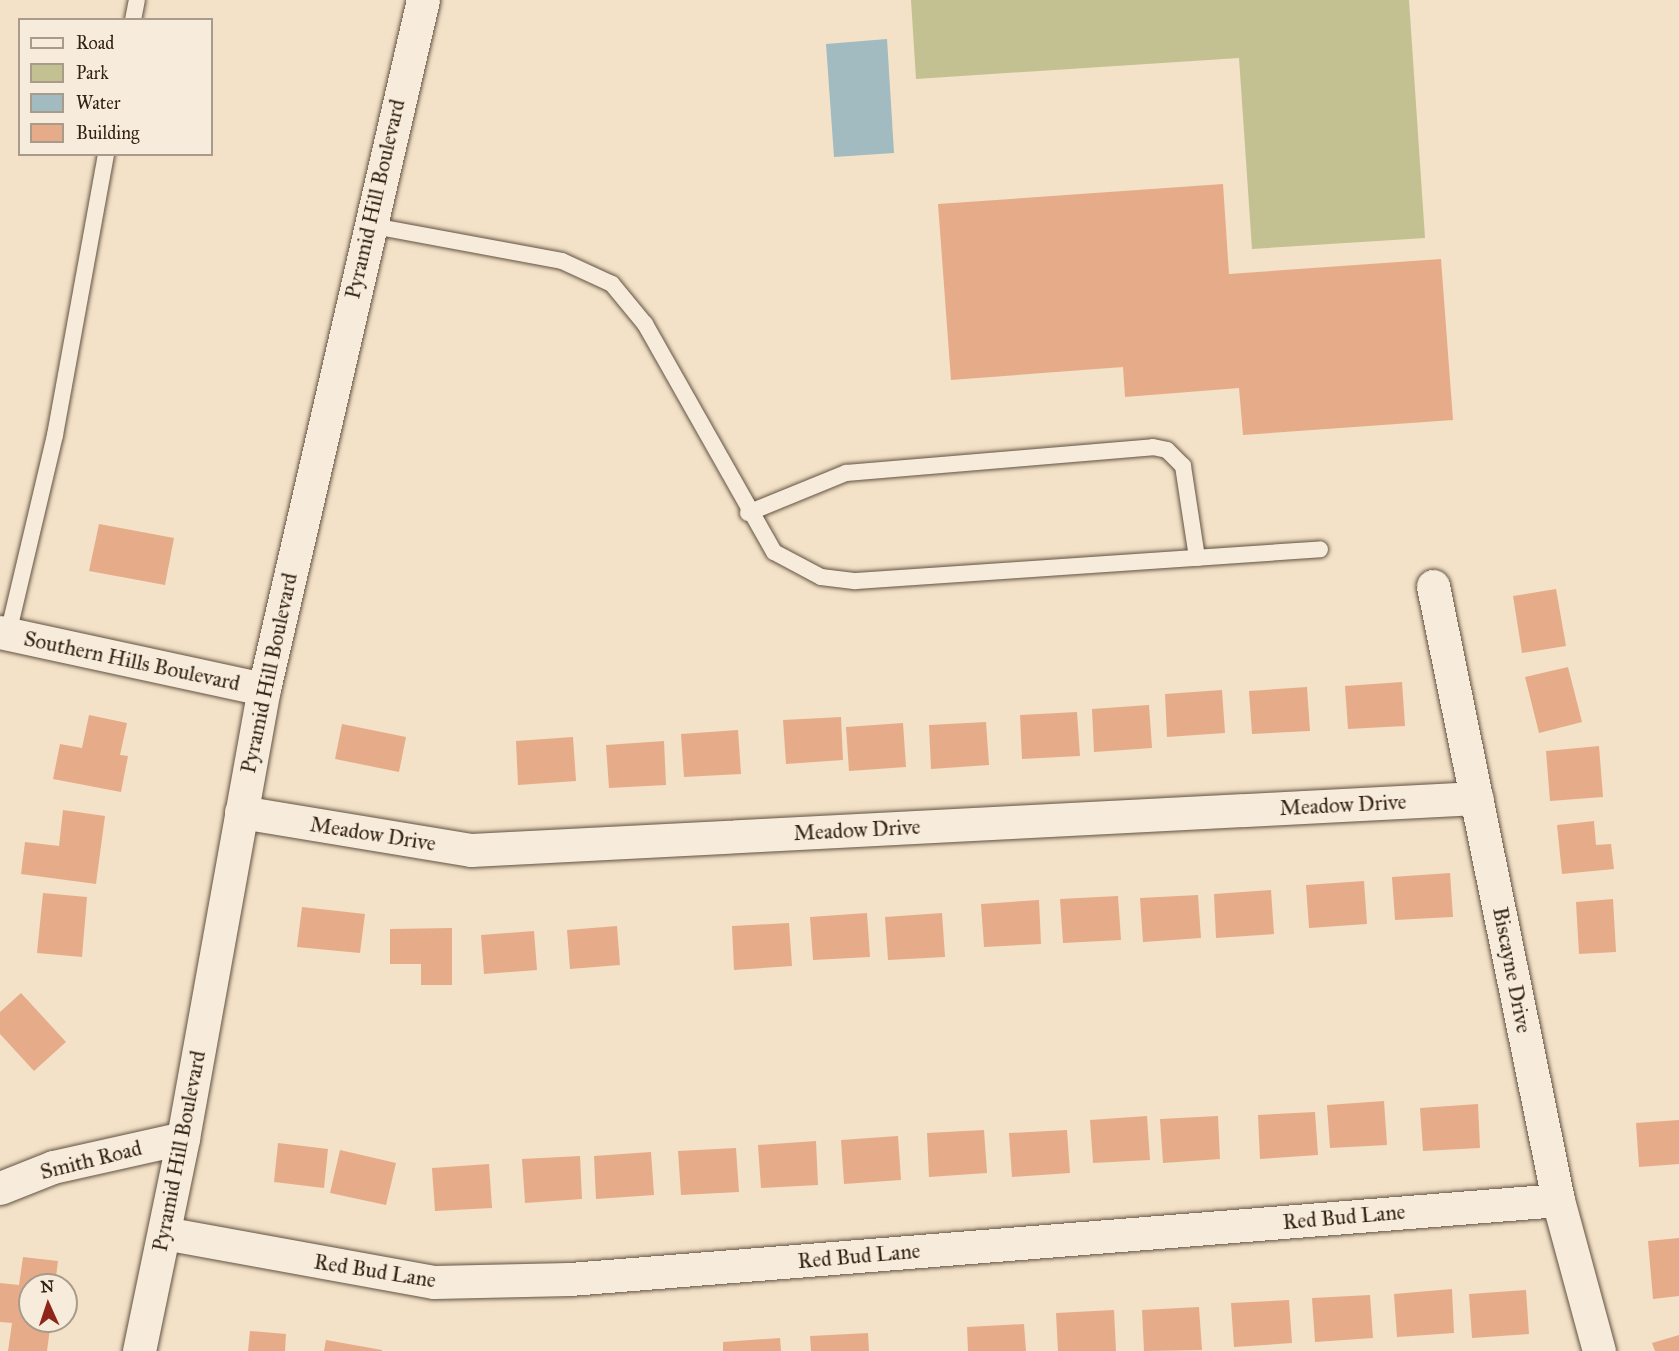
<!DOCTYPE html>
<html>
<head>
<meta charset="utf-8">
<style>
	body { margin:0 }
	#map { position:relative; width:1679px; height:1351px; overflow:hidden; background:#f3e2c7; font-family:"IM FELL Great Primer",serif }
	div>[style] { position:absolute }
	.green>* { inset:0; background:#c3c191 }
	.water>* { inset:0; background:#a1bbc0 }
	.building>* { inset:0; background:#e6ac8a }
	.roads { filter:drop-shadow(0 0 2px #625242) drop-shadow(0 0 2px #625242) }
	.service>* { height:16px; margin:-8px; padding:0 8px; transform-origin:8px; border-radius:8px; background:#f7ecdb }
	.minor>* { height:33px; margin:-16.5px; padding:0 16.5px; transform-origin:16.5px; border-radius:16.5px; background:#f7ecdb }
	.tertiary>* { height:33px; margin:-16.5px; padding:0 16.5px; transform-origin:16.5px; border-radius:16.5px; background:#f7ecdb }
	.secondary>* { height:33px; margin:-16.5px; padding:0 16.5px; transform-origin:16.5px; border-radius:16.5px; background:#f7ecdb }
	span { translate:-50% -50%; white-space:nowrap; text-align:center; line-height:1.15; -webkit-text-stroke:4.5px #f7ecdb; paint-order:stroke }
	.street-label { font-size:21px; color:#322215 }
	.legend { position:absolute; left:18px; top:18px; width:195px; height:138px; box-sizing:border-box; background:#f7ecdb; border:2px solid #a89b8c; margin:0; padding:8px 10px; list-style:none; font-size:18px; color:#322215 }
	.legend li { display:flex; align-items:center; gap:12px; height:30px }
	.legend b { width:30px; border:2px solid #a89b8c }
	.north { position:absolute; left:18px; top:1273px; width:60px; height:60px; box-sizing:border-box; background:#f7ecdb; border:2px solid #a89b8c; border-radius:50%; rotate:357deg; font-size:16px; font-weight:700; line-height:24px; text-align:center; color:#322215 }
	.north::after { content:''; display:block; margin:auto; width:21px; height:27px; background:#8f2418; clip-path:polygon(50% 0,100% 100%,50% 72%,0 100%) }
</style>
</head>
<body>
<div id="map">
	<div class="green">
		<div style="clip-path:polygon(911px 0,1409px 0,1425px 238px,1252px 249px,1239px 58px,916px 79px)"></div>
	</div>
	<div class="water">
		<div style="clip-path:polygon(887px 39px,894px 153px,834px 157px,826px 44px)"></div>
	</div>
	<div class="building">
		<div style="clip-path:polygon(1223px 184px,1229px 274px,1441px 259px,1453px 420px,1243px 435px,1239px 388px,1125px 397px,1123px 367px,951px 380px,938px 204px)"></div>
		<div style="clip-path:polygon(99px 524px,174px 538px,165px 585px,89px 571px)"></div>
		<div style="clip-path:polygon(1556px 589px,1566px 646px,1522px 653px,1513px 596px)"></div>
		<div style="clip-path:polygon(1568px 667px,1582px 722px,1539px 733px,1525px 677px)"></div>
		<div style="clip-path:polygon(1402px 682px,1405px 726px,1348px 729px,1345px 686px)"></div>
		<div style="clip-path:polygon(1307px 687px,1310px 731px,1252px 734px,1249px 691px)"></div>
		<div style="clip-path:polygon(1222px 690px,1225px 733px,1167px 737px,1165px 694px)"></div>
		<div style="clip-path:polygon(1149px 705px,1152px 748px,1094px 752px,1092px 709px)"></div>
		<div style="clip-path:polygon(1077px 712px,1080px 756px,1022px 759px,1020px 715px)"></div>
		<div style="clip-path:polygon(89px 715px,127px 723px,120px 755px,128px 756px,121px 792px,53px 779px,60px 744px,82px 748px)"></div>
		<div style="clip-path:polygon(841px 717px,843px 760px,786px 764px,783px 720px)"></div>
		<div style="clip-path:polygon(986px 722px,989px 765px,931px 769px,929px 725px)"></div>
		<div style="clip-path:polygon(903px 723px,906px 767px,849px 771px,846px 727px)"></div>
		<div style="clip-path:polygon(342px 724px,406px 737px,399px 772px,335px 759px)"></div>
		<div style="clip-path:polygon(738px 730px,741px 774px,684px 777px,681px 734px)"></div>
		<div style="clip-path:polygon(573px 737px,576px 781px,518px 785px,516px 741px)"></div>
		<div style="clip-path:polygon(664px 741px,666px 785px,609px 788px,606px 745px)"></div>
		<div style="clip-path:polygon(1599px 746px,1603px 797px,1550px 801px,1546px 751px)"></div>
		<div style="clip-path:polygon(63px 810px,105px 816px,96px 884px,21px 874px,25px 842px,59px 846px)"></div>
		<div style="clip-path:polygon(1594px 821px,1596px 845px,1611px 844px,1614px 869px,1562px 874px,1557px 825px)"></div>
		<div style="clip-path:polygon(1450px 873px,1453px 917px,1395px 920px,1392px 877px)"></div>
		<div style="clip-path:polygon(1364px 881px,1367px 924px,1309px 928px,1306px 885px)"></div>
		<div style="clip-path:polygon(1271px 890px,1274px 934px,1216px 938px,1214px 894px)"></div>
		<div style="clip-path:polygon(43px 893px,87px 897px,82px 957px,37px 953px)"></div>
		<div style="clip-path:polygon(1198px 895px,1201px 938px,1143px 942px,1140px 898px)"></div>
		<div style="clip-path:polygon(1118px 896px,1121px 940px,1063px 943px,1060px 899px)"></div>
		<div style="clip-path:polygon(1613px 899px,1616px 952px,1579px 954px,1576px 902px)"></div>
		<div style="clip-path:polygon(1039px 900px,1041px 944px,984px 947px,981px 904px)"></div>
		<div style="clip-path:polygon(302px 907px,365px 914px,360px 953px,297px 947px)"></div>
		<div style="clip-path:polygon(867px 913px,870px 957px,813px 960px,810px 917px)"></div>
		<div style="clip-path:polygon(942px 913px,945px 957px,888px 960px,885px 917px)"></div>
		<div style="clip-path:polygon(789px 923px,792px 966px,734px 970px,732px 926px)"></div>
		<div style="clip-path:polygon(617px 926px,620px 965px,570px 969px,567px 930px)"></div>
		<div style="clip-path:polygon(452px 928px,452px 985px,421px 985px,421px 964px,390px 964px,390px 929px)"></div>
		<div style="clip-path:polygon(534px 931px,537px 970px,484px 974px,481px 935px)"></div>
		<div style="clip-path:polygon(21px 993px,66px 1042px,34px 1071px,0 1034px,0 1012px)"></div>
		<div style="clip-path:polygon(1384px 1101px,1387px 1145px,1330px 1148px,1327px 1105px)"></div>
		<div style="clip-path:polygon(1478px 1104px,1480px 1148px,1423px 1151px,1420px 1108px)"></div>
		<div style="clip-path:polygon(1315px 1112px,1318px 1155px,1260px 1159px,1258px 1115px)"></div>
		<div style="clip-path:polygon(1147px 1116px,1150px 1160px,1093px 1163px,1090px 1120px)"></div>
		<div style="clip-path:polygon(1218px 1116px,1220px 1159px,1163px 1163px,1160px 1119px)"></div>
		<div style="clip-path:polygon(1679px 1120px,1679px 1164px,1639px 1167px,1636px 1123px)"></div>
		<div style="clip-path:polygon(984px 1130px,987px 1173px,929px 1177px,927px 1133px)"></div>
		<div style="clip-path:polygon(1067px 1130px,1070px 1173px,1012px 1177px,1009px 1133px)"></div>
		<div style="clip-path:polygon(898px 1136px,901px 1180px,844px 1184px,841px 1140px)"></div>
		<div style="clip-path:polygon(816px 1141px,818px 1185px,761px 1188px,758px 1145px)"></div>
		<div style="clip-path:polygon(278px 1143px,328px 1149px,324px 1188px,274px 1182px)"></div>
		<div style="clip-path:polygon(736px 1148px,739px 1192px,681px 1195px,678px 1151px)"></div>
		<div style="clip-path:polygon(340px 1150px,396px 1163px,386px 1205px,330px 1193px)"></div>
		<div style="clip-path:polygon(651px 1152px,654px 1195px,596px 1199px,594px 1156px)"></div>
		<div style="clip-path:polygon(580px 1156px,582px 1199px,525px 1203px,522px 1159px)"></div>
		<div style="clip-path:polygon(489px 1164px,492px 1208px,435px 1211px,432px 1168px)"></div>
		<div style="clip-path:polygon(1679px 1238px,1679px 1296px,1653px 1299px,1648px 1241px)"></div>
		<div style="clip-path:polygon(23px 1257px,58px 1261px,55px 1285px,30px 1285px,30px 1321px,51px 1321px,47px 1351px,8px 1351px,12px 1323px,0 1322px,0 1283px,19px 1285px)"></div>
		<div style="clip-path:polygon(1452px 1289px,1454px 1333px,1397px 1337px,1394px 1294px)"></div>
		<div style="clip-path:polygon(1526px 1290px,1529px 1334px,1472px 1338px,1469px 1294px)"></div>
		<div style="clip-path:polygon(1370px 1295px,1373px 1338px,1315px 1342px,1312px 1298px)"></div>
		<div style="clip-path:polygon(1289px 1300px,1292px 1343px,1234px 1347px,1231px 1303px)"></div>
		<div style="clip-path:polygon(1199px 1307px,1202px 1350px,1144px 1351px,1142px 1310px)"></div>
		<div style="clip-path:polygon(1114px 1310px,1116px 1351px,1058px 1351px,1056px 1313px)"></div>
		<div style="clip-path:polygon(1024px 1324px,1026px 1351px,968px 1351px,967px 1327px)"></div>
		<div style="clip-path:polygon(250px 1331px,286px 1334px,285px 1351px,248px 1351px)"></div>
		<div style="clip-path:polygon(868px 1333px,869px 1351px,811px 1351px,810px 1336px)"></div>
		<div style="clip-path:polygon(1679px 1335px,1679px 1351px,1655px 1351px,1652px 1343px)"></div>
		<div style="clip-path:polygon(780px 1338px,781px 1351px,723px 1351px,723px 1342px)"></div>
		<div style="clip-path:polygon(326px 1340px,382px 1350px,382px 1351px,324px 1351px)"></div>
	</div>
	<div class="roads">
		<div class="service">
			<div style="left:133px;top:20px;width:20px;rotate:-79deg"></div>
			<div style="left:368px;top:225px;width:197px;rotate:10.5deg"></div>
			<div style="left:562px;top:261px;width:55px;rotate:24.7deg"></div>
			<div style="left:612px;top:284px;width:52px;rotate:50.5deg"></div>
			<div style="left:645px;top:324px;width:262px;rotate:60.5deg"></div>
			<div style="left:774px;top:552px;width:53px;rotate:28deg"></div>
			<div style="left:821px;top:577px;width:35px;rotate:7deg"></div>
			<div style="left:856px;top:581px;width:465px;rotate:-3.9deg"></div>
			<div style="left:748px;top:513px;width:106px;rotate:-22.2deg"></div>
			<div style="left:846px;top:473px;width:308px;rotate:-4.8deg"></div>
			<div style="left:1153px;top:447px;width:14px;rotate:12deg"></div>
			<div style="left:1167px;top:450px;width:23px;rotate:45deg"></div>
			<div style="left:1183px;top:466px;width:93px;rotate:81.3deg"></div>
			<div style="left:8px;top:634px;width:204px;rotate:-76.7deg"></div>
			<div style="left:55px;top:435px;width:286px;rotate:-79.7deg"></div>
		</div>
		<div class="minor">
			<div style="left:1433px;top:586px;width:627px;rotate:78.49deg"></div>
			<div style="left:1558px;top:1200px;width:156px;rotate:74.8deg"></div>
			<div style="left:0;top:632px;width:270px;rotate:12.2deg"></div>
			<div style="left:241px;top:812px;width:233px;rotate:9.4deg"></div>
			<div style="left:471px;top:850px;width:1007px;rotate:-2.96deg"></div>
			<div style="left:164px;top:1233px;width:274px;rotate:10.3deg"></div>
			<div style="left:434px;top:1282px;width:136px;rotate:-1.3deg"></div>
			<div style="left:570px;top:1279px;width:991px;rotate:-4.57deg"></div>
		</div>
		<div class="tertiary">
			<div style="left:0;top:1188px;width:57px;rotate:-21.6deg"></div>
			<div style="left:53px;top:1167px;width:133px;rotate:-12.6deg"></div>
		</div>
		<div class="secondary">
			<div style="left:139px;top:1351px;width:217px;rotate:-78.3deg"></div>
			<div style="left:183px;top:1138px;width:456px;rotate:-79.8deg"></div>
			<div style="left:264px;top:689px;width:707px;rotate:-77.01deg"></div>
		</div>
	</div>
	<div class="street-label">
		<span style="left:375px;top:199px;rotate:-77deg">Pyramid Hill Boulevard</span>
		<span style="left:132px;top:661px;rotate:12deg">Southern Hills Boulevard</span>
		<span style="left:269px;top:673px;rotate:-78deg">Pyramid Hill Boulevard</span>
		<span style="left:1343px;top:805px;rotate:-3deg">Meadow Drive</span>
		<span style="left:857px;top:830px;rotate:-3deg">Meadow Drive</span>
		<span style="left:373px;top:834px;rotate:9deg">Meadow Drive</span>
		<span style="left:1512px;top:970px;rotate:79deg">Biscayne Drive</span>
		<span style="left:179px;top:1151px;rotate:-79deg">Pyramid Hill Boulevard</span>
		<span style="left:91px;top:1160px;rotate:-14deg">Smith Road</span>
		<span style="left:1344px;top:1217px;rotate:-5deg">Red Bud Lane</span>
		<span style="left:859px;top:1256px;rotate:-5deg">Red Bud Lane</span>
		<span style="left:375px;top:1271px;rotate:9deg">Red Bud Lane</span>
	</div>
	<ul class="legend">
	<li><b style="height:8px;background:#f7ecdb"></b>Road</li>
	<li><b style="height:16px;background:#c3c191"></b>Park</li>
	<li><b style="height:16px;background:#a1bbc0"></b>Water</li>
	<li><b style="height:16px;background:#e6ac8a"></b>Building</li>
	</ul>
	<div class="north">N</div>
</div>
</body>
</html>
